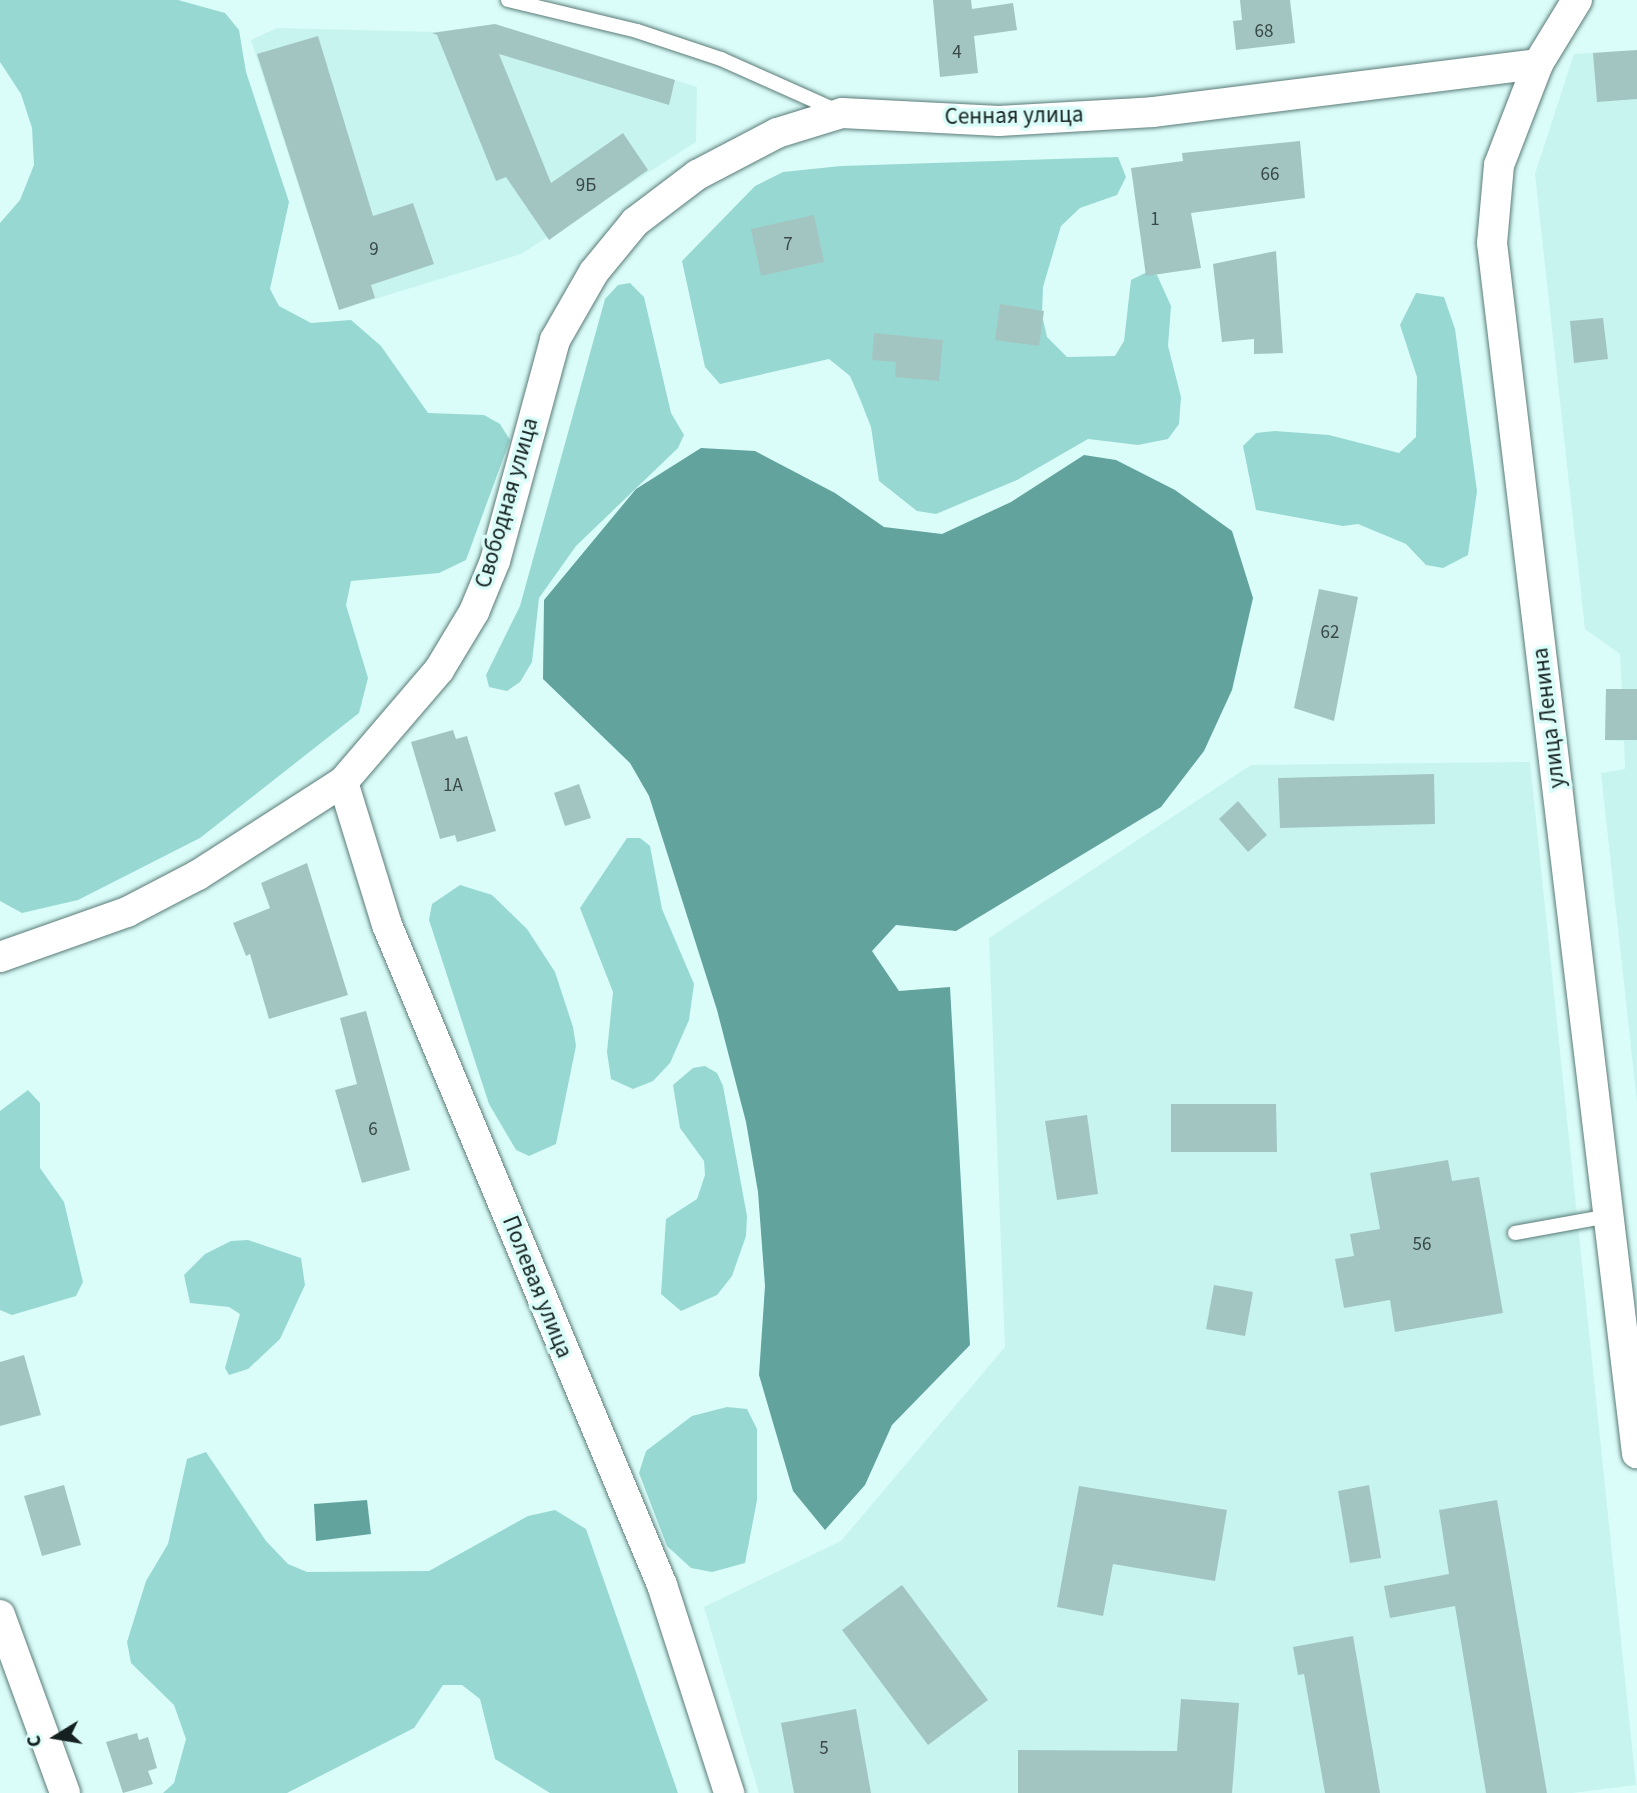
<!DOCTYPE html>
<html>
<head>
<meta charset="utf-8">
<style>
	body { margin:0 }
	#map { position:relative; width:1637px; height:1793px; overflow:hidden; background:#dafdf9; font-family:"Source Sans 3",sans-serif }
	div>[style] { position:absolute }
	.built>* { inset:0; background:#c7f4ef }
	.green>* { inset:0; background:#98d8d2 }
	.water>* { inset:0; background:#62a39e }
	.building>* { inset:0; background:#a3c5c1 }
	.roads { filter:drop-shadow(0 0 2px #5b7b78) drop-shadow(0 0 2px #5b7b78) }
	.service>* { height:14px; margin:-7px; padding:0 7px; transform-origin:7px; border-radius:7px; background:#fff }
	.minor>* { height:30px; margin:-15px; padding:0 15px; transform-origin:15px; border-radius:15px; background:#fff }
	span { translate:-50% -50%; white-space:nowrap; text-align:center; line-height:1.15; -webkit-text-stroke:7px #dafdf9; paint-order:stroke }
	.number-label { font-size:19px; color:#384a48 }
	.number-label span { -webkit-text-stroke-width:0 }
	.street-label { font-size:23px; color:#142120 }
	.north { position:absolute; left:21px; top:1702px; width:70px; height:70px; -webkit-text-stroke:5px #dafdf9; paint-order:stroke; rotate:259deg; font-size:19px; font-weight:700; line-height:28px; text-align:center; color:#142120 }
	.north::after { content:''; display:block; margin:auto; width:24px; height:32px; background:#142120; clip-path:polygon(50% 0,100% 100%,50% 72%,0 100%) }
</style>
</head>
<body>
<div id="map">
	<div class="built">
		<div style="clip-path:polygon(495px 24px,697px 87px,696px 142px,521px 254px,339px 310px,251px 40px,277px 28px,436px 32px)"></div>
		<div style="clip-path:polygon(1637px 50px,1637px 1102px,1601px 773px,1625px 769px,1624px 741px,1605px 740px,1606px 689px,1622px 689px,1620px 654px,1585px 629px,1535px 174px,1574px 54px)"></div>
		<div style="clip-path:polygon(1530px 762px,1636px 1785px,1572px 1793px,759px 1793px,704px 1607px,841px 1541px,1005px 1347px,989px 938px,1251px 765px)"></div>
	</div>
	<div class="green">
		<div style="clip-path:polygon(0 0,178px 0,225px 13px,239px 30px,246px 72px,289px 202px,270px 289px,279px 306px,311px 323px,351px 320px,381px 346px,428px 413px,484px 415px,500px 424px,510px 440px,466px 560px,439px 573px,351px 581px,346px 605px,368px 678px,359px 713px,200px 838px,78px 900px,22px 913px,0 901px,0 223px,20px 200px,34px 165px,32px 128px,21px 94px,0 62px)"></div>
		<div style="clip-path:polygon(1118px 157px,1126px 177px,1117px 195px,1080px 208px,1061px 226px,1043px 287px,1042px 315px,1047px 337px,1067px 357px,1115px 356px,1124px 341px,1131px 280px,1149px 271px,1157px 275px,1171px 306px,1168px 346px,1181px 397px,1179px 424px,1168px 439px,1138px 445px,1088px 439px,1017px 480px,936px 514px,917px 511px,879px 481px,871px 427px,860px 399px,850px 376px,829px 359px,720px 384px,705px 367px,682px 261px,755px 186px,783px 172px,841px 166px)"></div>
		<div style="clip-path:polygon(630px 283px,644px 297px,671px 413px,684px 435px,678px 448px,576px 546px,539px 598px,532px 662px,520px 682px,507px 691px,489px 687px,486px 675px,520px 606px,605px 299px,618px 285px)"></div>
		<div style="clip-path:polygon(1416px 293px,1444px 297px,1455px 329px,1477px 491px,1468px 555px,1443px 568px,1426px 565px,1406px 544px,1358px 524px,1343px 526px,1256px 510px,1243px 446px,1256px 433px,1275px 431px,1329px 435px,1399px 453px,1416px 437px,1417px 377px,1400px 325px)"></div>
		<div style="clip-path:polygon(627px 838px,640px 838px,650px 846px,662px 909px,694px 984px,689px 1020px,670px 1063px,653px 1081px,633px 1089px,611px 1079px,607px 1052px,613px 992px,580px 908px)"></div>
		<div style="clip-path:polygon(460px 885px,492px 895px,527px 929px,555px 972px,573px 1027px,576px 1046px,556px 1144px,529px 1156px,516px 1150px,489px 1104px,429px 920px,432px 904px)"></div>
		<div style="clip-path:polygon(705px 1066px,717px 1073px,723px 1086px,747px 1216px,746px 1236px,732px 1276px,717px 1295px,681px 1311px,661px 1294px,666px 1219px,697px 1199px,705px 1175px,704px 1161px,680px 1128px,673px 1085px,693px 1068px)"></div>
		<div style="clip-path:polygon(28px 1090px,40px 1103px,40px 1168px,64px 1202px,83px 1282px,76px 1296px,12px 1315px,0 1310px,0 1111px)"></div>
		<div style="clip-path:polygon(248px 1240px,301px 1258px,305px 1285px,280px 1339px,248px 1369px,229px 1375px,225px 1368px,240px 1314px,229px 1307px,190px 1303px,184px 1275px,205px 1254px,231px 1241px)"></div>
		<div style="clip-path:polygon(727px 1407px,747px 1409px,757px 1429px,757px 1500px,745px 1563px,712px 1572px,691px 1568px,667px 1546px,639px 1473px,646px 1451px,692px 1416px)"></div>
		<div style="clip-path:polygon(206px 1452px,266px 1541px,288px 1564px,307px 1572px,429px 1571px,528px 1516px,555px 1510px,586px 1529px,678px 1793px,550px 1793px,495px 1759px,480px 1699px,462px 1685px,443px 1685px,414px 1728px,287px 1793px,163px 1793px,174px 1783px,186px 1739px,174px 1705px,131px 1663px,127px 1642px,146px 1581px,168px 1544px,187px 1459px)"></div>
	</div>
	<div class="water">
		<div style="clip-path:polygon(701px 448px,755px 451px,835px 493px,884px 527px,942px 534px,1011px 502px,1084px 455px,1116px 460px,1175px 490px,1232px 531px,1253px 598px,1232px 690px,1204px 751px,1161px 807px,956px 931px,896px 925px,872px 951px,899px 991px,950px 987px,970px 1345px,892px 1425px,865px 1485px,825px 1530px,793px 1491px,759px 1375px,765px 1286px,758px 1192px,746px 1122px,717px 1010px,649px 796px,630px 763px,543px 679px,544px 600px,636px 489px)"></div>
		<div style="clip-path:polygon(367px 1500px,371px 1534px,316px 1541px,314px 1504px)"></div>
	</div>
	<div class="building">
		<div style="clip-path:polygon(933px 0,971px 0,972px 9px,1013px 3px,1017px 30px,974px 36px,978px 73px,940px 77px)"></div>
		<div style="clip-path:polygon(1240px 0,1290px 0,1295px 43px,1236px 50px,1233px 21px,1242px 20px)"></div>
		<div style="clip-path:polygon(495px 24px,675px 80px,669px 105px,499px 54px,551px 183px,623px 133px,648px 170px,549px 240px,506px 177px,496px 181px,437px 35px,432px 33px)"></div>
		<div style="clip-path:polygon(318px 36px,373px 216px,413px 203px,434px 264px,371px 285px,375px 298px,339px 310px,257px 54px)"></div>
		<div style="clip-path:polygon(1637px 50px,1637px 99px,1597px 102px,1593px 53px)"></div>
		<div style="clip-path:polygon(1300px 141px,1305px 198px,1191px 213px,1201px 268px,1146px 276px,1131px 168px,1183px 161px,1182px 153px)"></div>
		<div style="clip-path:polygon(814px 215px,824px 262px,761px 276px,751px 229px)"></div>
		<div style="clip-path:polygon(1276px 251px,1283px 353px,1254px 354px,1254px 339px,1222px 342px,1213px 264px)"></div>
		<div style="clip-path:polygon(1000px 304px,1044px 311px,1039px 346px,995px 340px)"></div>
		<div style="clip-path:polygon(1603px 318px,1608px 359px,1574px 363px,1570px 321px)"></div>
		<div style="clip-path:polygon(874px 333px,943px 340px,939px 381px,895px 377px,896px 362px,872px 360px)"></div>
		<div style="clip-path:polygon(1319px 589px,1358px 597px,1334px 721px,1294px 708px)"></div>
		<div style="clip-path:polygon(1606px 689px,1637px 689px,1637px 740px,1605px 740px)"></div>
		<div style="clip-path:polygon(453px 730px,456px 739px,467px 736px,496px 831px,457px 842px,455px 835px,440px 839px,411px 742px)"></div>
		<div style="clip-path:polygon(1434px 774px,1435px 824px,1280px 828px,1278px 778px)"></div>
		<div style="clip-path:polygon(579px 784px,591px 818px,565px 826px,554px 793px)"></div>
		<div style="clip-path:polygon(1238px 801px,1267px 835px,1248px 852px,1219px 819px)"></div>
		<div style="clip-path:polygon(307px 863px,348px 995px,269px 1019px,250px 954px,246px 956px,233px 923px,270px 908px,261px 883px)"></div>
		<div style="clip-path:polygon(366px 1011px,410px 1170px,362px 1183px,335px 1090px,357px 1084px,340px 1018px)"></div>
		<div style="clip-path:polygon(1171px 1104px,1276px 1104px,1277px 1152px,1171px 1152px)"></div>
		<div style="clip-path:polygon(1087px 1115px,1098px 1194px,1057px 1200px,1045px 1121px)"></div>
		<div style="clip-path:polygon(1448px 1160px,1452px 1181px,1479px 1177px,1503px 1313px,1395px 1332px,1390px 1300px,1344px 1308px,1335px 1259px,1354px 1256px,1350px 1234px,1380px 1229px,1370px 1173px)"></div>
		<div style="clip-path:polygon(1214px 1285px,1253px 1292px,1245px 1336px,1206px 1329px)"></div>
		<div style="clip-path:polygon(24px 1355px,41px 1415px,0 1426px,0 1362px)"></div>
		<div style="clip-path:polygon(64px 1485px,81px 1545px,42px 1556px,24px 1496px)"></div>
		<div style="clip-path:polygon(1369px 1485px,1381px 1558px,1350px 1563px,1338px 1491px)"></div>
		<div style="clip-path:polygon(1079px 1486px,1227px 1510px,1215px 1581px,1113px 1564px,1103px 1616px,1057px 1607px)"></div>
		<div style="clip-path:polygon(1497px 1500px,1547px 1793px,1486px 1793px,1455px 1606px,1390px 1618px,1384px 1586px,1449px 1574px,1439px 1510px)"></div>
		<div style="clip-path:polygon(902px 1585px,988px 1700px,928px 1745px,842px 1630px)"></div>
		<div style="clip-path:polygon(1353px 1636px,1380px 1793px,1325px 1793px,1304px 1674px,1298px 1675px,1293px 1647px)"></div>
		<div style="clip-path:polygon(1181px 1699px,1239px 1703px,1232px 1793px,1018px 1793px,1018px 1750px,1177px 1751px)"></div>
		<div style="clip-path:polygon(856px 1709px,871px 1793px,794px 1793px,781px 1723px)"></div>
		<div style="clip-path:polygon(137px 1733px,139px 1740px,148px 1737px,157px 1768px,148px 1771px,153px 1784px,123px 1793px,106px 1742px)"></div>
	</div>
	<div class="roads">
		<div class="service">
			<div style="left:508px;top:0;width:133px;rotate:13.5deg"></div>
			<div style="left:637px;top:31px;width:89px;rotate:18.4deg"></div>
			<div style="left:721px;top:59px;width:127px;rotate:24.1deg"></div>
			<div style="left:1515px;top:1233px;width:96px;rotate:-10.3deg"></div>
		</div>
		<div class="minor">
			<div style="left:1577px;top:0;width:75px;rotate:121.4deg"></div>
			<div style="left:1538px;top:64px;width:108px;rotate:111.1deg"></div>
			<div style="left:1499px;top:165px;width:78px;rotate:95.1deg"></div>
			<div style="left:1492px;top:243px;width:1219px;rotate:83.17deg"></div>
			<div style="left:343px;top:782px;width:150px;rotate:72.9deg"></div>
			<div style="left:387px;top:925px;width:715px;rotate:67.38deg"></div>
			<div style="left:662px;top:1585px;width:219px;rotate:72.1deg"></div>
			<div style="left:0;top:957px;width:135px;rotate:-19.5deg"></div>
			<div style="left:127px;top:912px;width:80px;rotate:-27.5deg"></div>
			<div style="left:198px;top:875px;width:172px;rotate:-32.7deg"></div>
			<div style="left:343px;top:782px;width:148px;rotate:-49.4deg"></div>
			<div style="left:439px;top:670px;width:68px;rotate:-58.9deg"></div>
			<div style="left:474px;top:612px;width:55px;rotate:-67.6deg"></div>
			<div style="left:495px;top:561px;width:229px;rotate:-74.8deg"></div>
			<div style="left:555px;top:340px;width:78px;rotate:-60.2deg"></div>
			<div style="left:594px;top:272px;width:65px;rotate:-50.6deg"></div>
			<div style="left:635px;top:222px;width:78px;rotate:-37.2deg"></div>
			<div style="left:697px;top:175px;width:90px;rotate:-27.7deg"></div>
			<div style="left:777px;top:133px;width:68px;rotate:-17.1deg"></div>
			<div style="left:842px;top:113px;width:157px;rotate:2.9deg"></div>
			<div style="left:999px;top:121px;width:154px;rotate:-3.3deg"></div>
			<div style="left:1153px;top:112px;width:388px;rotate:-7.1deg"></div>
			<div style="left:0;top:1615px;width:189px;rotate:69.9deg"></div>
		</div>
	</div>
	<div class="number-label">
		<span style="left:1264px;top:32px">68</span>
		<span style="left:957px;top:53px">4</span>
		<span style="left:1270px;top:175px">66</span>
		<span style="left:586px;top:186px">9Б</span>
		<span style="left:1155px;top:220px">1</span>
		<span style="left:788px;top:245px">7</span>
		<span style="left:374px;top:250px">9</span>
		<span style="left:1330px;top:633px">62</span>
		<span style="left:453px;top:786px">1А</span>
		<span style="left:373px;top:1130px">6</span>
		<span style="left:1422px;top:1245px">56</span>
		<span style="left:824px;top:1749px">5</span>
	</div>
	<div class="street-label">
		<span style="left:1014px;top:116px;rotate:-1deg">Сенная улица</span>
		<span style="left:507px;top:503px;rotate:-74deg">Свободная улица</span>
		<span style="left:1549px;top:718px;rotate:-97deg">улица Ленина</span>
		<span style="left:537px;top:1287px;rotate:68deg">Полевая улица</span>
	</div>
	<div class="north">С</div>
</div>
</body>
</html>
